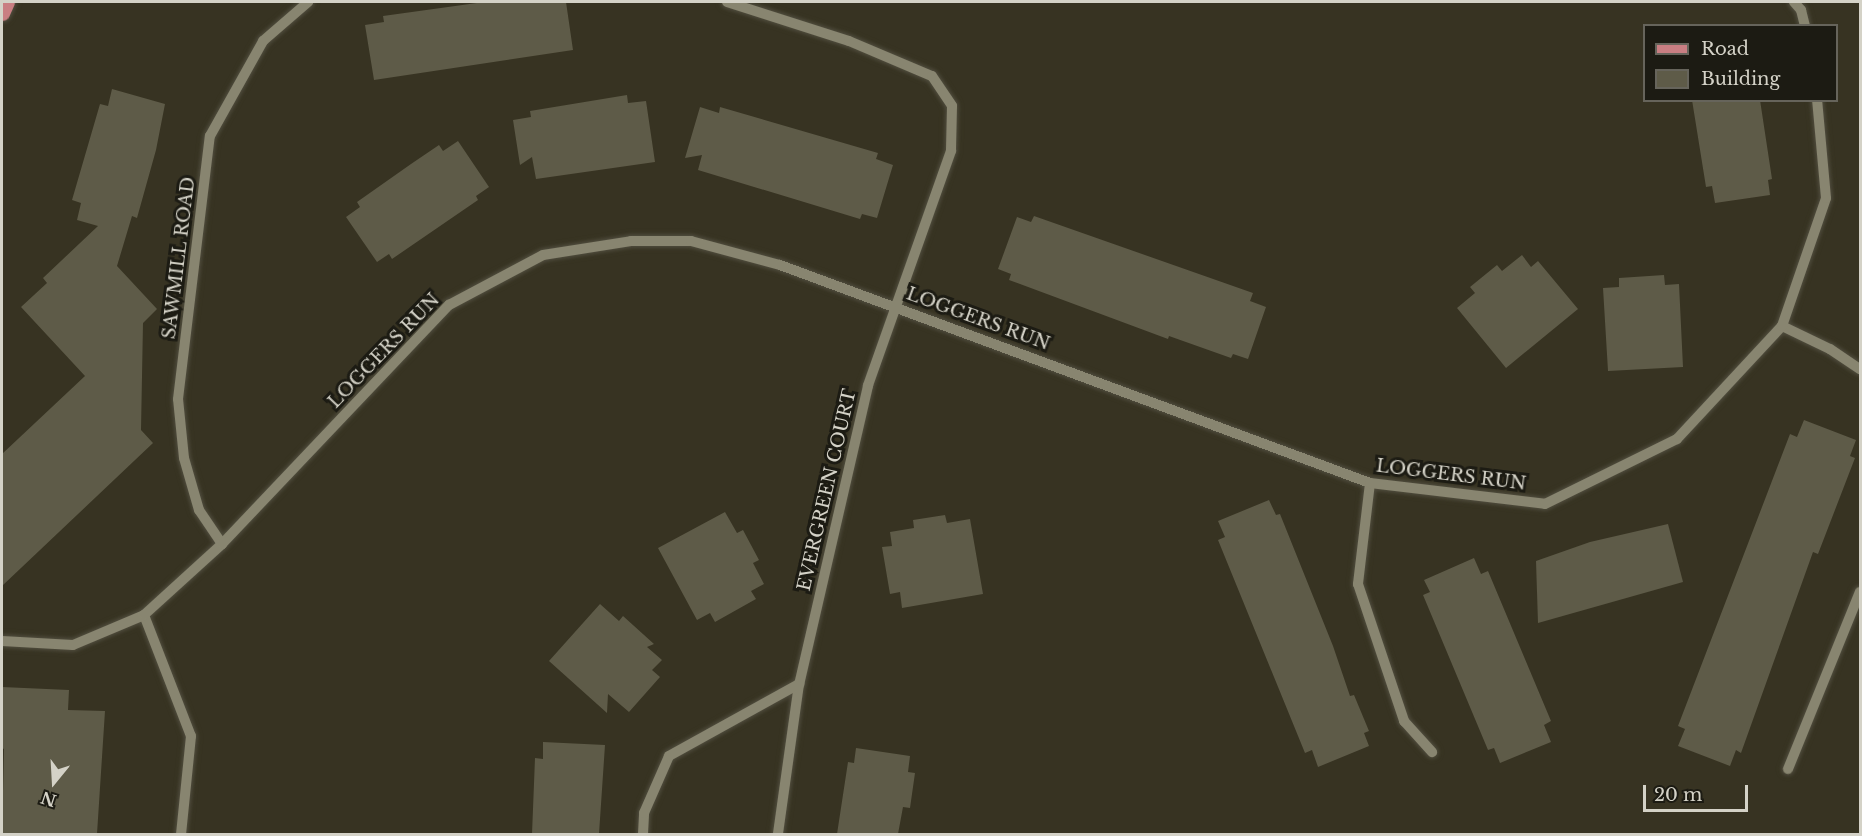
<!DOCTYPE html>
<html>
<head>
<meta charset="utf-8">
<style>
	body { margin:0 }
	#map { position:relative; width:1862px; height:836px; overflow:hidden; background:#373322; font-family:"Libre Baskerville",serif }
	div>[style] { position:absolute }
	.building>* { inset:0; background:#5e5b48 }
	.roads { filter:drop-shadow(0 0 2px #514e3f) drop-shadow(0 0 2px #514e3f) }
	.minor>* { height:10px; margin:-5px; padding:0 5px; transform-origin:5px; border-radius:5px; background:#888570 }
	.major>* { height:15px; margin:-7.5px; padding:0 7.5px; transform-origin:7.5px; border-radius:7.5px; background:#c97e82 }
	span { translate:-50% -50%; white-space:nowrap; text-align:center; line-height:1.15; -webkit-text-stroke:6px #1c1b13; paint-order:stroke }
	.street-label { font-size:18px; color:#d4d2c7 }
	.frame { position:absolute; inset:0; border:3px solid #d4d2c7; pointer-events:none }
	.legend { position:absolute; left:1643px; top:24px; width:195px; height:78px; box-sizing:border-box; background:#1c1b13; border:2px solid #66645b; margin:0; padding:8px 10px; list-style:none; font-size:18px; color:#d4d2c7 }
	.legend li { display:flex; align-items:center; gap:12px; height:30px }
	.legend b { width:30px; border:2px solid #66645b }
	.north { position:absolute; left:24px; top:752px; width:60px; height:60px; -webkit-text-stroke:4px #1c1b13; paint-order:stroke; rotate:198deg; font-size:16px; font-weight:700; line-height:24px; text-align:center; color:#d4d2c7 }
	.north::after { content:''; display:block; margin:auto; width:21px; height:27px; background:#d4d2c7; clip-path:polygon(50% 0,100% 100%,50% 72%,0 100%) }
	.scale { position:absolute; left:1643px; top:785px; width:105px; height:27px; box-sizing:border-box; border:3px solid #d4d2c7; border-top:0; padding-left:8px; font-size:18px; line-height:21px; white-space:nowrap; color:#d4d2c7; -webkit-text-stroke:4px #1c1b13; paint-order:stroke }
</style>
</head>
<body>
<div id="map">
	<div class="building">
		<div style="clip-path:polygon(484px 2px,566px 2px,573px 50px,374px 80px,365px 25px,384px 22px,383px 16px)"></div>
		<div style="clip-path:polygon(112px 89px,165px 104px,156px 150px,137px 218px,132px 216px,117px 266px,157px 309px,143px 323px,141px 430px,153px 443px,2px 586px,2px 454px,85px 376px,21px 307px,47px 283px,43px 278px,98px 226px,77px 220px,81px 203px,72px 200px,100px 104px,108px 106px)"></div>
		<div style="clip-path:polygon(627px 95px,628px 103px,646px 101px,655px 162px,536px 179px,532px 157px,520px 165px,513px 120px,531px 117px,530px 111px)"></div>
		<div style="clip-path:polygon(1692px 100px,1760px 100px,1772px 179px,1768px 180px,1770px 195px,1715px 203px,1712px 186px,1706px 187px)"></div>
		<div style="clip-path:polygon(700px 107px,719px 113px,720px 107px,878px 153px,876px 159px,893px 165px,877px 218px,862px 214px,860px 219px,698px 170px,702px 155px,685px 158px)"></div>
		<div style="clip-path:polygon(458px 141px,489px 187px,476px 196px,478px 200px,392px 259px,389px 254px,377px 262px,346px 217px,360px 207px,357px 202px,411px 164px,439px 145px,443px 151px)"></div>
		<div style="clip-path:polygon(1034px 216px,1253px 293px,1250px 301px,1266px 307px,1248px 359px,1233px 354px,1231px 358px,1169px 336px,1168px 339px,1009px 280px,1011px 274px,998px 269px,1017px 217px,1031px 222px)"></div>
		<div style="clip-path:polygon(1522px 255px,1531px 267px,1538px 261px,1578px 309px,1506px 368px,1457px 308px,1475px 293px,1470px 287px,1497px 265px,1502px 271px)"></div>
		<div style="clip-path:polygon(1664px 275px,1665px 285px,1679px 284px,1683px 367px,1608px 371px,1603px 288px,1619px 287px,1619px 278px)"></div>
		<div style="clip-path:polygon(1804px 420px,1856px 440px,1850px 456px,1855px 458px,1818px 554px,1813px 552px,1741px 753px,1736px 750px,1730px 766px,1678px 746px,1685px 729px,1678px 726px,1790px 434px,1797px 437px)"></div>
		<div style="clip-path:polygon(1269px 500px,1276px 515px,1280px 514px,1333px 646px,1350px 696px,1354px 695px,1369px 731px,1364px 733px,1369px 746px,1318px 767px,1312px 750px,1305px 753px,1218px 540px,1225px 537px,1218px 521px)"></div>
		<div style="clip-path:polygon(725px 512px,737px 533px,743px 530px,759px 560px,753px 563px,764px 584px,751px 591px,756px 599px,715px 622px,710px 613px,697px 620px,658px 548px)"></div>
		<div style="clip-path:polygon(945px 515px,947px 523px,970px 519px,983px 594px,902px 608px,900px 592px,890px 594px,882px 547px,892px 546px,890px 532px,914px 528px,913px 520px)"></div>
		<div style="clip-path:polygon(1668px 524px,1683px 582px,1538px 623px,1536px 561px,1590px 542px)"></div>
		<div style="clip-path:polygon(1474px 558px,1481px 574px,1488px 571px,1551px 721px,1544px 725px,1551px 742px,1500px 763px,1494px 748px,1488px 750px,1423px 595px,1430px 592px,1424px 580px)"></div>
		<div style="clip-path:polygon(600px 604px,619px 621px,623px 616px,654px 644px,647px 647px,662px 660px,652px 670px,660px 677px,629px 712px,608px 694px,607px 713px,549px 661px)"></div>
		<div style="clip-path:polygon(2px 687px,69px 690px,68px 710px,105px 711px,97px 834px,2px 834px,4px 749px,2px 748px)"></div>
		<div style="clip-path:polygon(543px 742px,605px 745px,599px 834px,532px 834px,535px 758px,543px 759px)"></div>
		<div style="clip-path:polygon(856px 748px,910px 756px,908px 772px,915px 773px,910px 808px,903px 807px,898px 834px,837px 834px,848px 762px,854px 763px)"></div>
	</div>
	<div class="roads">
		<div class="minor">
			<div style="left:727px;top:2px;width:128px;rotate:17.7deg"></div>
			<div style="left:849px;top:41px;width:90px;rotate:22.9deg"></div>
			<div style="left:932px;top:76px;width:36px;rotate:56deg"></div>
			<div style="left:952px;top:106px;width:45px;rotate:91.3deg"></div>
			<div style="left:951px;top:151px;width:249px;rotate:109.5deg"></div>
			<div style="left:868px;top:386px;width:306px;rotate:103deg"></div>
			<div style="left:799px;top:684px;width:151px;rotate:98deg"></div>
			<div style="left:1794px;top:2px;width:11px;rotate:49deg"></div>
			<div style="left:1801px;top:10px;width:16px;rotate:76deg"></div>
			<div style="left:1782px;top:326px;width:53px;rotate:25.6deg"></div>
			<div style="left:1830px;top:349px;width:36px;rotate:34deg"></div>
			<div style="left:1370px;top:483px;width:102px;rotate:96.8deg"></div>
			<div style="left:1358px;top:584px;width:145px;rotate:71.4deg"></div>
			<div style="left:1404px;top:721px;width:42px;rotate:47.9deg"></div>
			<div style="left:222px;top:544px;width:41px;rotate:-124.1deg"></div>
			<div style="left:199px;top:510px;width:54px;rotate:-106.1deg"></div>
			<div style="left:184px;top:458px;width:59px;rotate:-95.8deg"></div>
			<div style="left:178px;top:399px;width:265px;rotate:-83.1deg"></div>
			<div style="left:210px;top:136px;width:109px;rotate:-60.8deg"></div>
			<div style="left:263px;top:41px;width:60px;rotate:-40.9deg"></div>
			<div style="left:144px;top:615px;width:130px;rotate:68.8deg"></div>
			<div style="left:191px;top:736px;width:99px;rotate:95.8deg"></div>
			<div style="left:2px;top:641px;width:71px;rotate:3.2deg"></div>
			<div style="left:73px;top:645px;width:77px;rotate:-22.9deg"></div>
			<div style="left:144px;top:615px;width:105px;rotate:-42.3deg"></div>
			<div style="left:222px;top:544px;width:330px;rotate:-46.5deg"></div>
			<div style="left:449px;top:305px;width:106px;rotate:-28deg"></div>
			<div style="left:543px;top:255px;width:89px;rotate:-9deg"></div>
			<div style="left:631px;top:241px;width:60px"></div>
			<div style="left:691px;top:241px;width:92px;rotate:15.1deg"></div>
			<div style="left:780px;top:265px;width:629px;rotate:20.28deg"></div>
			<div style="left:1370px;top:483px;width:176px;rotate:6.8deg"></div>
			<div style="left:1545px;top:504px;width:147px;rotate:-26.2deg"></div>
			<div style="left:1677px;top:439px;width:154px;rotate:-47.1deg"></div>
			<div style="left:1782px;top:326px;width:135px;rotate:-71deg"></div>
			<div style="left:1826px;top:198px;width:98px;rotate:-95.2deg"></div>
			<div style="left:1788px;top:769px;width:191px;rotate:-67.9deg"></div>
			<div style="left:643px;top:834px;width:21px;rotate:-87deg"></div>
			<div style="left:644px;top:813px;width:62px;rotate:-66.3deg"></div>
			<div style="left:669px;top:756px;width:149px;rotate:-29deg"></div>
		</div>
		<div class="major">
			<div style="left:2px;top:13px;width:12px;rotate:-66deg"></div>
		</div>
	</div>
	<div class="street-label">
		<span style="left:179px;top:258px;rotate:-83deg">SAWMILL ROAD</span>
		<span style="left:978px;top:319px;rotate:20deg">LOGGERS RUN</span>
		<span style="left:384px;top:351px;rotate:-46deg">LOGGERS RUN</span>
		<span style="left:1451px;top:475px;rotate:7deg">LOGGERS RUN</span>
		<span style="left:827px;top:490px;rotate:-77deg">EVERGREEN COURT</span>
	</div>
	<div class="frame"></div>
	<ul class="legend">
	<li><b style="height:8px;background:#c97e82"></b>Road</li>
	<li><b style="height:16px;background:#5e5b48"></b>Building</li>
	</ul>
	<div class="north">N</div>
	<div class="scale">20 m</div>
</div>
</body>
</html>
